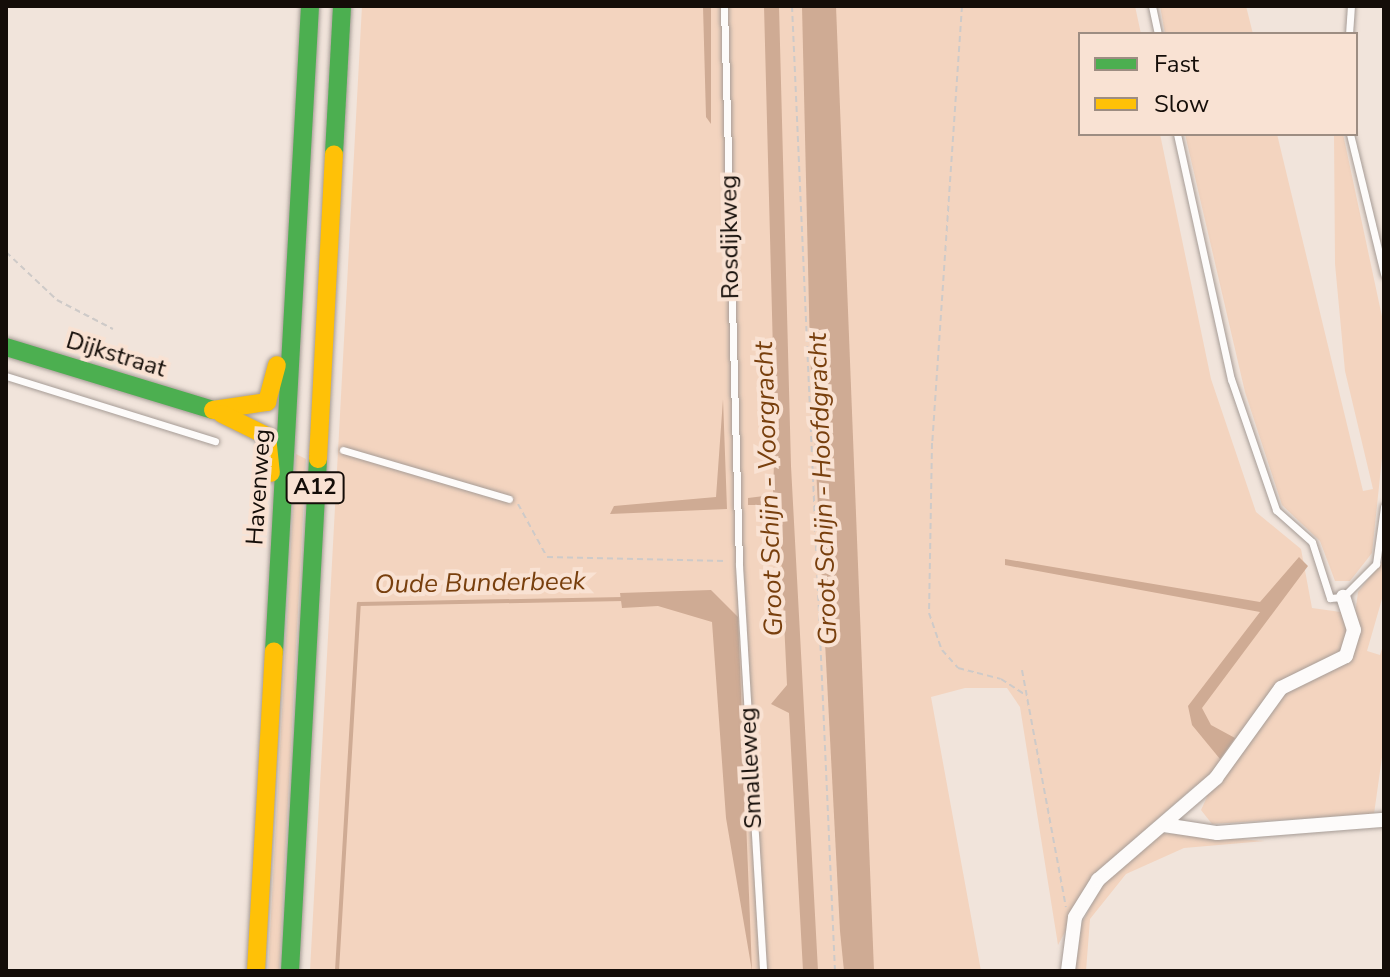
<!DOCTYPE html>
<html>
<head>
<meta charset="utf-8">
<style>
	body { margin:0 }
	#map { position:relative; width:1390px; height:977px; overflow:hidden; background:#f1e4db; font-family:"Nunito Sans",sans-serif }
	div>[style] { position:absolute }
	.green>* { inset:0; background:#f3d4bf }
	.water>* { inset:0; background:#cfab94 }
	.stream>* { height:4px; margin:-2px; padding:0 2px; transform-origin:2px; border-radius:2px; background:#cfab94 }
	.path>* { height:2px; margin-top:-1px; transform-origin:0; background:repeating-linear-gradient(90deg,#cecac8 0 6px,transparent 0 10px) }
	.roads { filter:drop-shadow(0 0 2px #a69c96) drop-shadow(0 0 2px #a69c96) }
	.lane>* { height:7px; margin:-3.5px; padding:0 3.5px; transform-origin:3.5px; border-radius:3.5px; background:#fdfbfa }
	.street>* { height:14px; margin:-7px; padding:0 7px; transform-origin:7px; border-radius:7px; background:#fdfbfa }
	.fast>* { height:18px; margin:-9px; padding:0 9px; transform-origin:9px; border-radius:9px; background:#4caf50 }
	.slow>* { height:18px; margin:-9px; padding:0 9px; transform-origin:9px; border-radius:9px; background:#ffc107 }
	span { translate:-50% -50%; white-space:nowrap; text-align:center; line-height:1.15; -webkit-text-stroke:8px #f9e2d3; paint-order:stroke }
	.shield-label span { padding:2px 6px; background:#f9e2d3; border:2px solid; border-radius:6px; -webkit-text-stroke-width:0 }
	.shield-label { font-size:22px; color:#140d08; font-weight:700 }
	.street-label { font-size:24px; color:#140d08 }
	.water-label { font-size:26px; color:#783f0d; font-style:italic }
	.frame { position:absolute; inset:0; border:8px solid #140d08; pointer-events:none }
	.legend { position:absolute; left:1078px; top:32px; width:280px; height:104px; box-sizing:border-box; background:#f9e2d3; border:2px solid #9d8d82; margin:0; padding:10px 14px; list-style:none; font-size:24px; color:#140d08 }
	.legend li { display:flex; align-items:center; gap:16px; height:40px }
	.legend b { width:40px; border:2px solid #9d8d82 }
</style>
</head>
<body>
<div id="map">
	<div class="green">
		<div style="clip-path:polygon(362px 6px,1135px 6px,1141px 34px,1080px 34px,1080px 134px,1160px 134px,1211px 379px,1256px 512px,1301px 549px,1312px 608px,1355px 614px,1358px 592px,1384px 559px,1384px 592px,1367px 651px,1380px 655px,1384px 642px,1384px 743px,1374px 814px,1212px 824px,1201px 810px,1207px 797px,1196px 785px,1097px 872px,1058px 945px,1020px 707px,1007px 688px,965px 688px,931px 697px,981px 971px,310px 971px)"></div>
		<div style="clip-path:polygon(1160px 6px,1246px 6px,1253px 34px,1165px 34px)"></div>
		<div style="clip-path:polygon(1185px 134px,1277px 134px,1363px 491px,1373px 489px,1345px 371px,1335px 264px,1334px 134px,1343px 134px,1384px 326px,1384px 439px,1372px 553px,1350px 581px,1335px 581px,1320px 541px,1282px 505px,1245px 392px)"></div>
		<div style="clip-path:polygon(296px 454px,306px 459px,279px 971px,268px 971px)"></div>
		<div style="clip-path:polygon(1160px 833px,1265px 841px,1184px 848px,1126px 874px,1090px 919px,1086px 971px,1075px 971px,1082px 923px,1103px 884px)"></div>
	</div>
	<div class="water">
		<div style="clip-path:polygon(703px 6px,711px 6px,711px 124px,706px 117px)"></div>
		<div style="clip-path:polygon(764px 6px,779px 6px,791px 466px,818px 971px,803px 971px,789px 713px,771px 704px,787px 685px,779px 515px,776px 505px,748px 505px,748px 498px,773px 495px,775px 429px)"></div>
		<div style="clip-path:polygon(802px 6px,836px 6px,874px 971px,844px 971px,840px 931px,810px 352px)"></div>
		<div style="clip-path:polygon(723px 399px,727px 509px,610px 514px,614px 506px,716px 497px)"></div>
		<div style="clip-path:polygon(1299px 557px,1308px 566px,1202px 708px,1211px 725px,1235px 738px,1220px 759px,1192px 725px,1188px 706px,1260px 612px,1005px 565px,1005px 559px,1260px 602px)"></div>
		<div style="clip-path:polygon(711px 590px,738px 617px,752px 971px,726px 818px,712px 622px,658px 606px,622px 608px,620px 593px)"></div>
	</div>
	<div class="stream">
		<div style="left:337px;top:971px;width:368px;rotate:-86.6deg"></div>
		<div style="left:359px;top:604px;width:265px;rotate:-1.1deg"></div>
	</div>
	<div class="path">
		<div style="left:792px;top:6px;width:966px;rotate:87.45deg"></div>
		<div style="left:962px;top:6px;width:438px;rotate:93.9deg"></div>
		<div style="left:932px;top:443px;width:170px;rotate:91deg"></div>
		<div style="left:929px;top:613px;width:39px;rotate:71deg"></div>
		<div style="left:942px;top:650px;width:24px;rotate:48deg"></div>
		<div style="left:958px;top:668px;width:44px;rotate:14.3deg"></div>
		<div style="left:1001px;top:679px;width:30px;rotate:33deg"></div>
		<div style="left:6px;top:252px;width:70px;rotate:43.3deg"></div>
		<div style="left:57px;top:300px;width:63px;rotate:27.4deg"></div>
		<div style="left:518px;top:504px;width:60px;rotate:61.3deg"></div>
		<div style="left:547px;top:557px;width:179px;rotate:1.3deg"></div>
		<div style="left:1022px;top:670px;width:241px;rotate:79.5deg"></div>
	</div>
	<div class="roads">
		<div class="lane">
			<div style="left:724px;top:6px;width:559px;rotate:88.46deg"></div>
			<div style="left:739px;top:565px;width:407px;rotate:86.6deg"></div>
			<div style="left:1152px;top:6px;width:29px;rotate:78deg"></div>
			<div style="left:1349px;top:34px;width:28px;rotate:-86deg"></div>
			<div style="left:1177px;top:134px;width:251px;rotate:77.6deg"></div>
			<div style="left:1231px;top:379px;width:139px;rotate:71deg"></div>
			<div style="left:1276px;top:510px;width:48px;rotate:41.6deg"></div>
			<div style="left:1312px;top:542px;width:59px;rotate:72.2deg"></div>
			<div style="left:1330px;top:598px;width:13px;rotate:-4deg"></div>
			<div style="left:1343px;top:597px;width:47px;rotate:-45deg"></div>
			<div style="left:1376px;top:564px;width:58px;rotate:-82deg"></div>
			<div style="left:1350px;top:134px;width:144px;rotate:76.3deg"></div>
			<div style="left:6px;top:376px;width:219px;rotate:17.3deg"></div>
			<div style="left:343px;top:450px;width:173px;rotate:16.4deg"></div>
		</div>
		<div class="street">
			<div style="left:1164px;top:825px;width:54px;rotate:8.6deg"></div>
			<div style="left:1217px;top:833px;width:168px;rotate:-4.5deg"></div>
			<div style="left:1068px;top:971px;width:54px;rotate:-82.6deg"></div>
			<div style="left:1075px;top:917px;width:44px;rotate:-58.1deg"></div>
			<div style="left:1098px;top:880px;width:156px;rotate:-40.8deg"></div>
			<div style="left:1216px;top:778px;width:111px;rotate:-54.2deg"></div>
			<div style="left:1281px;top:688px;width:72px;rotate:-26.2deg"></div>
			<div style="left:1346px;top:656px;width:27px;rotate:-73deg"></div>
			<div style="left:1354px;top:630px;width:35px;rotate:-108deg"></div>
		</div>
		<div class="fast">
			<div style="left:334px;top:154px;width:148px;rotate:-86.9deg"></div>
			<div style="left:6px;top:347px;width:216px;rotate:16.9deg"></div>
			<div style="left:274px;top:652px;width:647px;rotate:-86.81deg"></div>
			<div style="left:290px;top:971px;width:513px;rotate:-86.87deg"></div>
		</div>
		<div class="slow">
			<div style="left:213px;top:410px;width:55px;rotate:-8.4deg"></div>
			<div style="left:267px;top:402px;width:38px;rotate:-75deg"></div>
			<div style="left:222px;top:414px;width:50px;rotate:26.1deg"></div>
			<div style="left:267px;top:436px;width:37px;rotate:84deg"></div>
			<div style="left:318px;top:459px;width:305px;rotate:-87deg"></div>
			<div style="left:256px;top:971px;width:320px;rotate:-86.8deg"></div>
		</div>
	</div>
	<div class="shield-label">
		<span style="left:315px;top:488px">A12</span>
	</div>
	<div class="street-label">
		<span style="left:730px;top:237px;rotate:-91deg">Rosdijkweg</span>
		<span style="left:116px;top:355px;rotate:17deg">Dijkstraat</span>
		<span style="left:259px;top:487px;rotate:-86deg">Havenweg</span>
		<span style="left:751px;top:768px;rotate:-93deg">Smalleweg</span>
	</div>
	<div class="water-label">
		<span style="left:769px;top:489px;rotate:-92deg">Groot Schijn - Voorgracht</span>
		<span style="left:823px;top:489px;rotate:-92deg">Groot Schijn - Hoofdgracht</span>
		<span style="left:480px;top:583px;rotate:-1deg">Oude Bunderbeek</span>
	</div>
	<div class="frame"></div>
	<ul class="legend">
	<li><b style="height:10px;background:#4caf50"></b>Fast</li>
	<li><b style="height:10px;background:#ffc107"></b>Slow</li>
	</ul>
</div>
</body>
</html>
